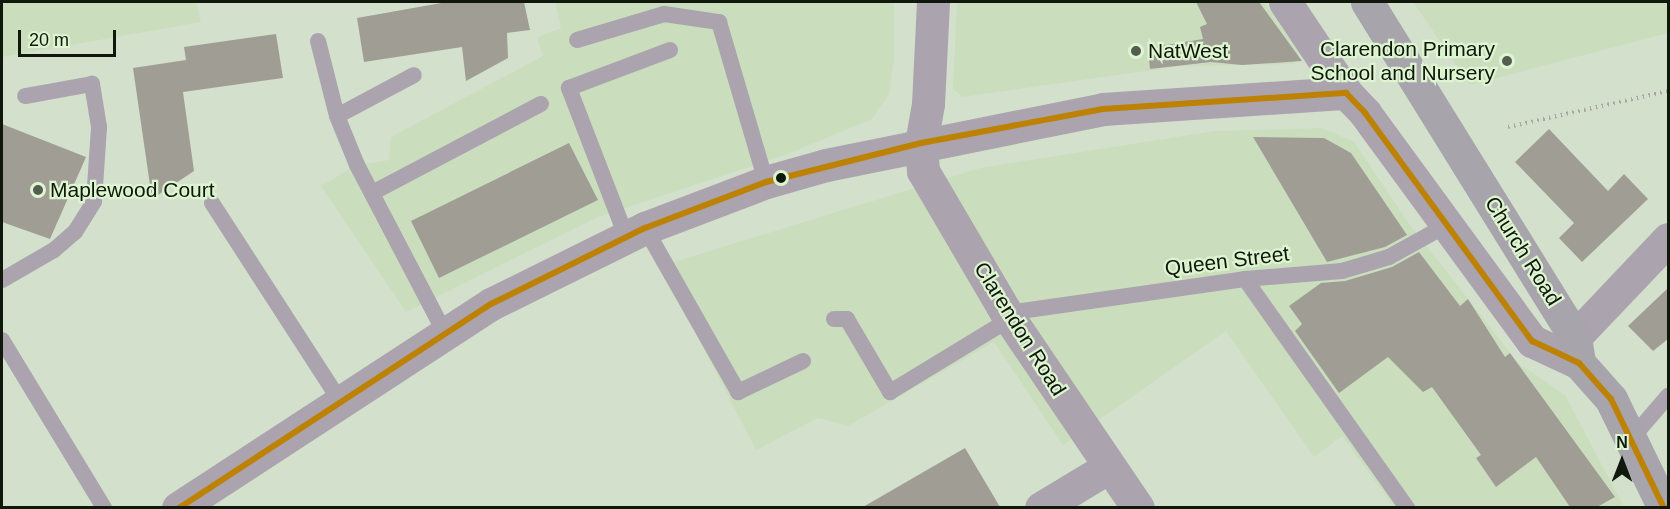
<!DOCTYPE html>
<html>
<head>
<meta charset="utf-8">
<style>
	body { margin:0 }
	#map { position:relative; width:1670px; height:509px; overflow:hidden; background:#d3e0cc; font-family:Helvetica,sans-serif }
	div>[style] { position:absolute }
	.built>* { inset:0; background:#cadebe }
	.building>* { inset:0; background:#a09d95 }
	.path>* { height:4px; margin-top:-2px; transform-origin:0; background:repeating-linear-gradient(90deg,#a8a7a7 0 1.5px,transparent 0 6px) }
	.service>* { height:16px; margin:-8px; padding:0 8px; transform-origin:8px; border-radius:8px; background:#aba4ae }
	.minor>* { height:33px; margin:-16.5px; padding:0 16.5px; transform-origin:16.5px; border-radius:16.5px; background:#aba4ae }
	.tertiary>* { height:33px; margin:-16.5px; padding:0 16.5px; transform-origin:16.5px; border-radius:16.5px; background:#aba4ae }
	.secondary>* { height:33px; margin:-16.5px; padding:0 16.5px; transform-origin:16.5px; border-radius:16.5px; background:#a8a4ab }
	.bus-1>* { height:6px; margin:-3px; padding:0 3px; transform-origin:3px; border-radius:3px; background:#bd8203 }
	.dots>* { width:16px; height:16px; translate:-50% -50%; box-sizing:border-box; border:3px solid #def5d1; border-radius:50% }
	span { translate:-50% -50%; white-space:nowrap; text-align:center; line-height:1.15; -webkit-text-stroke:4.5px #def5d1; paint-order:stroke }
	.poi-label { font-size:21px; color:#10180b }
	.right { translate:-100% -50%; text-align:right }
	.left { translate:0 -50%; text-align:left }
	.street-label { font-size:21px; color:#10180b }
	.frame { position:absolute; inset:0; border:3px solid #10180b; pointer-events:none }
	.north { position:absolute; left:1592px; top:431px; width:60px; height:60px; -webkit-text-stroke:4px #def5d1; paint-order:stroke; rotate:0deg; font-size:16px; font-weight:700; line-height:24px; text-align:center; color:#10180b }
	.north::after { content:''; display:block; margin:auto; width:21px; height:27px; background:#10180b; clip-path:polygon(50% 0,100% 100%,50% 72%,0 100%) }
	.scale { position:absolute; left:18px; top:30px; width:98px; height:27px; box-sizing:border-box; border:3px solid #10180b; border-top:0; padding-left:8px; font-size:18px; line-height:21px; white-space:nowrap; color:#10180b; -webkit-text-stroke:4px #def5d1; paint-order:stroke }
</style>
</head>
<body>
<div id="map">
	<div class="built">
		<div style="clip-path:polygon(2px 2px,196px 2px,201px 22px,2px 57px)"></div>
		<div style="clip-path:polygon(555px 2px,894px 2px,894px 60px,889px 94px,872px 119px,788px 154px,598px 217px,406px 312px,321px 186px,357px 165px,389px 160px,391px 137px,543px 56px,537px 38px,561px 28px)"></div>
		<div style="clip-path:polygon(957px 2px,1264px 2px,1300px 53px,1293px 64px,1181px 66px,962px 97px,953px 89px)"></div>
		<div style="clip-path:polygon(1413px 2px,1668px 2px,1668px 33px,1470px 85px)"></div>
		<div style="clip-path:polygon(1322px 128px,1354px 142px,1407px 221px,1518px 363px,1565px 395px,1624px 507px,1394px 507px,1342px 436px,1314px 457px,1226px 331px,1063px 445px,994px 342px,848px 426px,818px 418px,756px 450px,661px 266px,980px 168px,1215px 131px)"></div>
	</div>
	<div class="building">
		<div style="clip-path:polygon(447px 2px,524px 2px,530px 30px,507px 33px,508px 58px,466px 81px,462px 47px,364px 62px,357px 18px)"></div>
		<div style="clip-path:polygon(1196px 2px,1259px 2px,1302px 61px,1242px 65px,1211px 62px,1150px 69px,1148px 48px,1203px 39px,1200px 27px,1207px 24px)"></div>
		<div style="clip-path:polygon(276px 34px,283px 78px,183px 92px,194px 171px,152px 199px,133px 68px,186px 60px,184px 47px)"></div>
		<div style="clip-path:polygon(2px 124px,86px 157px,50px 239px,2px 222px)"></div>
		<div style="clip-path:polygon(1549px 129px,1608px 191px,1624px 174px,1648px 199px,1582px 262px,1559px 238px,1574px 223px,1515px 162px)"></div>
		<div style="clip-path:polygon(1253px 137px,1324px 138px,1351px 153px,1407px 235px,1385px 247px,1327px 262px)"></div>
		<div style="clip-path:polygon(569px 143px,598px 200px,439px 278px,411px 221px)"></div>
		<div style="clip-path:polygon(1419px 252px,1460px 306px,1468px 299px,1505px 357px,1510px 353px,1615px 497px,1597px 507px,1570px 507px,1536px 457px,1496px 487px,1476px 458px,1481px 455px,1432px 387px,1423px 392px,1388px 357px,1339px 393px,1295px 331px,1302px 324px,1289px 306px,1321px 283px,1345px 281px,1392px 267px)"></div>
		<div style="clip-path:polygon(1668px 288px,1668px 339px,1653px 351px,1628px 326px)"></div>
		<div style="clip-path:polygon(965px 448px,1000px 507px,863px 507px)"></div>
	</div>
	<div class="path">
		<div style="left:1508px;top:127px;width:164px;rotate:-12.7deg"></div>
	</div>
	<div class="service">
		<div style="left:577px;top:40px;width:91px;rotate:-16.6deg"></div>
		<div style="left:664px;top:14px;width:56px;rotate:8.3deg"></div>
		<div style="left:719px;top:22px;width:167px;rotate:73.6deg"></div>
		<div style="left:318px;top:41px;width:77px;rotate:75.8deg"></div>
		<div style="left:337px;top:116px;width:53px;rotate:67.8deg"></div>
		<div style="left:357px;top:165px;width:190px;rotate:62.4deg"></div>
		<div style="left:337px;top:116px;width:87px;rotate:-28deg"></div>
		<div style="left:372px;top:193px;width:191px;rotate:-27.8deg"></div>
		<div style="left:212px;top:203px;width:236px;rotate:57.1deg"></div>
		<div style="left:645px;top:228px;width:189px;rotate:60.4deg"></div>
		<div style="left:738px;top:392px;width:72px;rotate:-25.5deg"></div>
		<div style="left:626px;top:236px;width:159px;rotate:-111.1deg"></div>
		<div style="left:569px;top:88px;width:108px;rotate:-20.6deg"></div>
		<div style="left:1245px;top:279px;width:281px;rotate:54.7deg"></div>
		<div style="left:2px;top:280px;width:60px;rotate:-30deg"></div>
		<div style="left:54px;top:250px;width:28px;rotate:-41deg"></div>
		<div style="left:75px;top:232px;width:36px;rotate:-58deg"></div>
		<div style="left:94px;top:201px;width:74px;rotate:-86.1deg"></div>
		<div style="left:99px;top:127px;width:44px;rotate:-99.2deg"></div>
		<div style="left:92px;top:84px;width:68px;rotate:169.8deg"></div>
		<div style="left:1007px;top:313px;width:240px;rotate:-8.1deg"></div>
		<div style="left:1245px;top:279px;width:97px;rotate:-4.7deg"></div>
		<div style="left:1342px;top:271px;width:49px;rotate:-16.6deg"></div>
		<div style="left:1389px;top:257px;width:64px;rotate:-29deg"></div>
		<div style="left:834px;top:319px;width:13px"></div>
		<div style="left:847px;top:319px;width:85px;rotate:59.5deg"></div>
		<div style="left:890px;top:392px;width:140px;rotate:-31.3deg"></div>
		<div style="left:2px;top:340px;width:197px;rotate:58.7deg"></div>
		<div style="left:1631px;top:439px;width:57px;rotate:-49.3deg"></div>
	</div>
	<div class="minor">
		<div style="left:933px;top:2px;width:102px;rotate:92.8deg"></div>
		<div style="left:928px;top:104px;width:40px;rotate:100deg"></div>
		<div style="left:921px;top:143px;width:28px;rotate:86deg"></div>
		<div style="left:923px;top:171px;width:172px;rotate:59.6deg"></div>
		<div style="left:1010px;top:319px;width:228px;rotate:55.9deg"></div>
		<div style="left:1285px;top:2px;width:110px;rotate:56.2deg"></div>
		<div style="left:1575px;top:337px;width:135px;rotate:-46.5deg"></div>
		<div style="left:1041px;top:508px;width:79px;rotate:-31.1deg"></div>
	</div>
	<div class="tertiary">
		<div style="left:178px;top:508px;width:374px;rotate:-33.1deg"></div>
		<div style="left:491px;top:304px;width:172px;rotate:-26.3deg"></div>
		<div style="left:645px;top:228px;width:129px;rotate:-20.8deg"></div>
		<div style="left:766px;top:182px;width:62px;rotate:-15.8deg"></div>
		<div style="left:826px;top:165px;width:283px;rotate:-11.4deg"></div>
		<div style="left:1103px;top:109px;width:244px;rotate:-3.8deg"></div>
		<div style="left:1346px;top:93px;width:28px;rotate:46deg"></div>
		<div style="left:1365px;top:113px;width:283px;rotate:53.8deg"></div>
		<div style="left:1532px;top:341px;width:52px;rotate:25.1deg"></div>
	</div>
	<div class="secondary">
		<div style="left:1367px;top:2px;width:394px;rotate:58.2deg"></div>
		<div style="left:1575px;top:337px;width:26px;rotate:81deg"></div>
		<div style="left:1579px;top:363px;width:48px;rotate:48.4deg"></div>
		<div style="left:1611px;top:399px;width:121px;rotate:64.1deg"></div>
	</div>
	<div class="bus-1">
		<div style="left:1346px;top:93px;width:28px;rotate:46deg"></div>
		<div style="left:1365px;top:113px;width:283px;rotate:53.8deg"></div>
		<div style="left:1532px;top:341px;width:52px;rotate:25.1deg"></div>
		<div style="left:1579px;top:363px;width:48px;rotate:48.4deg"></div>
		<div style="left:1611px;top:399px;width:121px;rotate:64.1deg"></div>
		<div style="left:179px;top:508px;width:373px;rotate:-33.2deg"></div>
		<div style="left:491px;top:304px;width:172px;rotate:-26.3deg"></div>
		<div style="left:645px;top:228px;width:129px;rotate:-20.8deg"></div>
		<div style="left:766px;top:182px;width:160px;rotate:-14.1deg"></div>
		<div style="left:921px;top:143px;width:185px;rotate:-10.6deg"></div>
		<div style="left:1103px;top:109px;width:244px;rotate:-3.8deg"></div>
	</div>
	<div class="dots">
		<div style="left:1136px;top:51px;background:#545e4f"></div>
		<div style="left:1507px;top:61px;background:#545e4f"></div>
		<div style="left:781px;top:178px;background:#10180b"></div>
		<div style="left:38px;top:190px;background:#545e4f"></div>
	</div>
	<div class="poi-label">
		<span class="right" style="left:1495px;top:61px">Clarendon Primary<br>School and Nursery</span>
		<span class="left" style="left:1148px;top:51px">NatWest</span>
		<span class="left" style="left:50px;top:190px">Maplewood Court</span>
	</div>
	<div class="street-label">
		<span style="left:1523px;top:251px;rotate:58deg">Church Road</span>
		<span style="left:1227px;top:261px;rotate:-7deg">Queen Street</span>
		<span style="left:1020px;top:329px;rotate:58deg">Clarendon Road</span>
	</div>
	<div class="frame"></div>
	<div class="north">N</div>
	<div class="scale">20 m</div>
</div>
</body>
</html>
